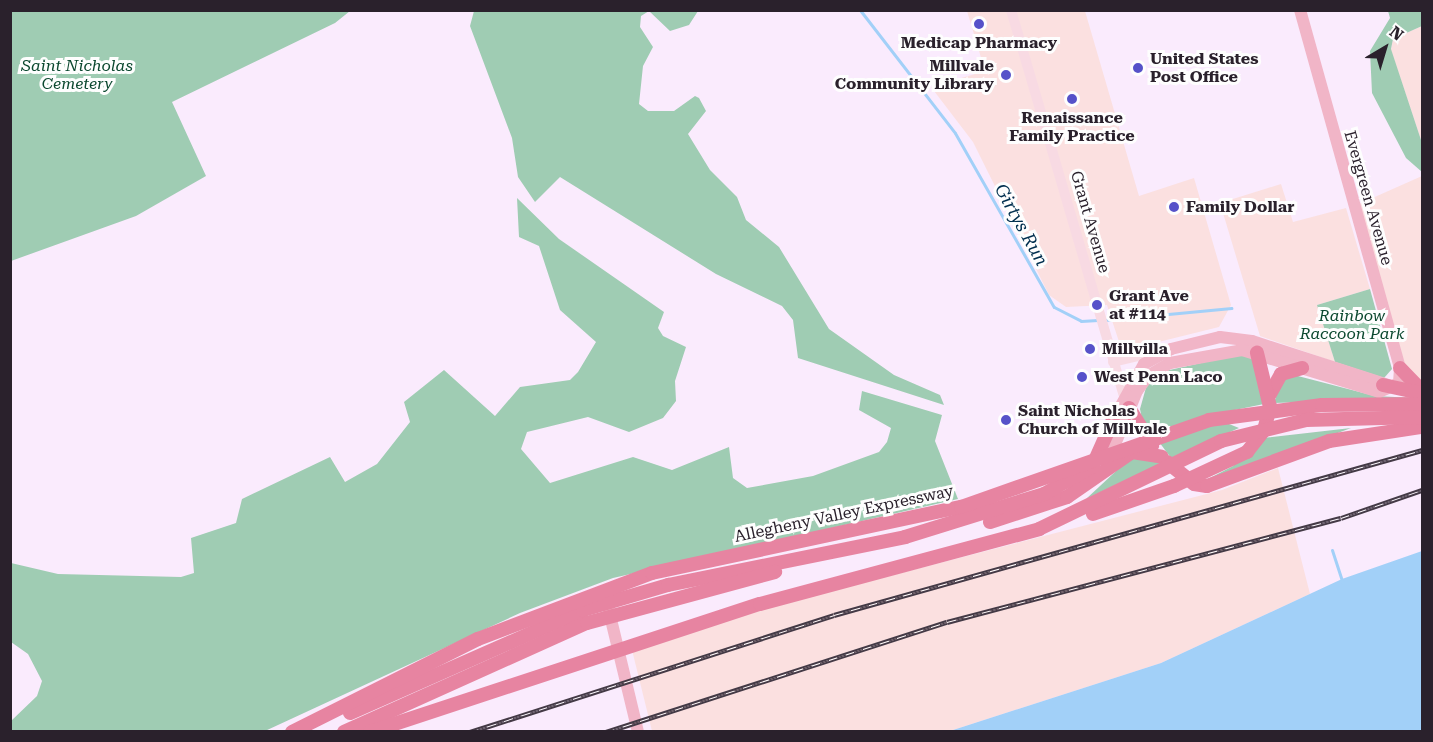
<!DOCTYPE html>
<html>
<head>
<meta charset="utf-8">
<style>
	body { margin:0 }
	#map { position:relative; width:1433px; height:742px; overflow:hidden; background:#faebfd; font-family:"Roboto Serif",serif }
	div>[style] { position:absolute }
	.commercial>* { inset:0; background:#fbe0e0 }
	.green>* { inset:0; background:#9fccb3 }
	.water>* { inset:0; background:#a2d0f8 }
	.stream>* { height:3px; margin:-1.5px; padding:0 1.5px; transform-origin:1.5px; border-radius:1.5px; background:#a2d0f8 }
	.secondary>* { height:10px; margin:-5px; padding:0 5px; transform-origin:5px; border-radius:5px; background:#f8dae3 }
	.primary>* { height:12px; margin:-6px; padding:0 6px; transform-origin:6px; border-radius:6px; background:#f1b5c7 }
	.highway>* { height:14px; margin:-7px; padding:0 7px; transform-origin:7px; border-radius:7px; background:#e784a1 }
	.rail>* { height:5px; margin-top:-2.5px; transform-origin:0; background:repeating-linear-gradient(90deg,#fefefe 0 9px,#443a46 0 18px); box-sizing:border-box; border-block:2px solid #443a46 }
	.dots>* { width:16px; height:16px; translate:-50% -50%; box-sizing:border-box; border:3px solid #fefefe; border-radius:50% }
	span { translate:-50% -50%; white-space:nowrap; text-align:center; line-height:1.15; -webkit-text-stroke:6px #fefefe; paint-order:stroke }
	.poi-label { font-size:16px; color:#2a212c; font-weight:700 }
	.left { translate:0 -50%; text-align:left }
	.right { translate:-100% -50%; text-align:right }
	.park-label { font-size:16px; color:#0b482f; font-style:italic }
	.street-label { font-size:16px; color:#2a212c }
	.water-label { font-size:18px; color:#002e4e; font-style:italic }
	.frame { position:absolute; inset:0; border:12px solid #2a212c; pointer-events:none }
	.north { position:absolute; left:1355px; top:18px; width:60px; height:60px; -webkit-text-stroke:4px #fefefe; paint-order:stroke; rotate:38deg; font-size:16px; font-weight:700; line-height:24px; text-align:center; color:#2a212c }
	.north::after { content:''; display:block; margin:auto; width:21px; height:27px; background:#2a212c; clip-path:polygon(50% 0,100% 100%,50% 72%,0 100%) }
</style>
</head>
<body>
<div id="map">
	<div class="commercial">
		<div style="clip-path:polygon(967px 11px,1085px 11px,1139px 196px,1194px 178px,1231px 305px,1219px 327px,1122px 351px,1107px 305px,1066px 307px,1049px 295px,973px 142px,931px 87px,985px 71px)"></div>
		<div style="clip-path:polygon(1422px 26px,1422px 143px,1391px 50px,1393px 39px)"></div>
		<div style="clip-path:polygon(1422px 176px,1422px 385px,1405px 365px,1359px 204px)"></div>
		<div style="clip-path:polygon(1281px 184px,1293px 222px,1346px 208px,1370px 289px,1317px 305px,1335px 362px,1260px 336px,1220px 203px)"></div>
		<div style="clip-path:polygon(1278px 468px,1310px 594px,1161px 663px,950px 731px,652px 731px,632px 650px,777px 605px,1222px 490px)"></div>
	</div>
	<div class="green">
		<div style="clip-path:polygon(11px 10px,350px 10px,350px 11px,335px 23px,172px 102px,206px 176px,136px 216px,11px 261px)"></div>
		<div style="clip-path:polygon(474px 11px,698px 11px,689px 25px,670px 31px,649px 11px,641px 16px,640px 27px,653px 47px,643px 66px,639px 104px,648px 111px,674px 111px,695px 96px,699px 98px,706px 111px,688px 134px,710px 170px,737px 197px,746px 220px,779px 247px,829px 329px,894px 375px,940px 395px,944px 405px,798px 358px,793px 320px,782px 306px,716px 274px,560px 177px,535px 202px,518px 177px,512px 138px,470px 26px)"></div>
		<div style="clip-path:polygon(1388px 11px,1422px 11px,1422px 26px,1393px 39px,1391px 49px,1422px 143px,1422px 172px,1406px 158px,1372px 93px,1370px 51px,1390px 18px)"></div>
		<div style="clip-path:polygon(517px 198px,559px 239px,664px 312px,658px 328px,663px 336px,686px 347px,675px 381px,676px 401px,663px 418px,629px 432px,588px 417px,527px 432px,521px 449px,550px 483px,633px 457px,672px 470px,729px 447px,733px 478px,747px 488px,813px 476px,879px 452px,887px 442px,891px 428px,859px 410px,862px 391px,942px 415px,935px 441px,958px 499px,613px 578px,520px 613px,265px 731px,11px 731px,11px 721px,37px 696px,42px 681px,28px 654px,11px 642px,11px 563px,58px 574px,181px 577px,194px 573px,191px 538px,236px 523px,242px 499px,330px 457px,345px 482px,377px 464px,410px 422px,404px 402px,444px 370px,495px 416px,520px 387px,570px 380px,578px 372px,596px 342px,560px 310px,539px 246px,519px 237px)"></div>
		<div style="clip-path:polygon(1370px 289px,1392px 369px,1384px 378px,1335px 362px,1317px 305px)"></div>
		<div style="clip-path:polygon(1237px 355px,1253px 357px,1264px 404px,1225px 412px,1229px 424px,1239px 428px,1171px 458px,1142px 419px,1140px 409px,1147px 384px,1165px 371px)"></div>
		<div style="clip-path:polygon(1294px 375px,1375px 396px,1415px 398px,1274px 403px,1281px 381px)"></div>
		<div style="clip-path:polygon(1351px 428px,1223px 476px,1208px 479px,1233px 466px,1263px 438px)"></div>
		<div style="clip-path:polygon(1147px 455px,1160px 464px,1086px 499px,1128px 460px)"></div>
	</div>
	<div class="water">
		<div style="clip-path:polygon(1422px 551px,1422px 731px,950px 731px,1161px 663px,1342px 579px)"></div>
	</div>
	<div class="stream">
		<div style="left:860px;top:10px;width:155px;rotate:52.3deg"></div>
		<div style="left:955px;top:133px;width:200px;rotate:60.4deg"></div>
		<div style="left:1054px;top:307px;width:30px;rotate:27deg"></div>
		<div style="left:1081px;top:321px;width:17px;rotate:-3deg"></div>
		<div style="left:1105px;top:320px;width:127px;rotate:-5.4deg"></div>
		<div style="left:1332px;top:550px;width:35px;rotate:72deg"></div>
	</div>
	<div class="secondary">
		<div style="left:1011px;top:10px;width:400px;rotate:73.7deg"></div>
		<div style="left:1113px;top:362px;width:57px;rotate:-13.3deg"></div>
	</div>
	<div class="primary">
		<div style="left:1113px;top:420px;width:64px;rotate:-61deg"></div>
		<div style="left:1144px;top:364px;width:31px;rotate:-29deg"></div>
		<div style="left:1171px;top:349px;width:50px;rotate:-13.8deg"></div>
		<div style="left:1220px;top:337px;width:32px;rotate:7deg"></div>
		<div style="left:1252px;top:341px;width:143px;rotate:17.9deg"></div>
		<div style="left:1109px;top:459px;width:74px;rotate:-67.6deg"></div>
		<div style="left:1137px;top:391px;width:19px;rotate:-54deg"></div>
		<div style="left:1148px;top:376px;width:26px;rotate:-31deg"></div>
		<div style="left:1170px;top:363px;width:73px;rotate:-10.2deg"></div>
		<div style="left:1242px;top:350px;width:143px;rotate:17deg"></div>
		<div style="left:1379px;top:392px;width:22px;rotate:-24deg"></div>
		<div style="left:1399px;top:383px;width:15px;rotate:-86deg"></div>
		<div style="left:1400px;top:368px;width:372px;rotate:-105.6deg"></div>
		<div style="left:608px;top:607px;width:129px;rotate:76.5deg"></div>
	</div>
	<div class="highway">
		<div style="left:1400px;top:368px;width:32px;rotate:46deg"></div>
		<div style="left:1383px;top:385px;width:40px;rotate:12deg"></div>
		<div style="left:1270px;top:394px;width:23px;rotate:-61deg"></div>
		<div style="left:1281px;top:374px;width:22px;rotate:-16deg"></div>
		<div style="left:1129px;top:408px;width:44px;rotate:58.1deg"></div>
		<div style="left:1167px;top:462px;width:35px;rotate:39deg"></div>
		<div style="left:1194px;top:484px;width:13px;rotate:9deg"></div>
		<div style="left:1207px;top:486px;width:130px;rotate:-20.2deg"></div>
		<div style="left:1329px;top:441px;width:94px;rotate:-8.6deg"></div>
		<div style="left:1093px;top:514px;width:86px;rotate:-19.1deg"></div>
		<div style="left:1174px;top:486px;width:81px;rotate:-25deg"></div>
		<div style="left:1247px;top:452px;width:28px;rotate:-52deg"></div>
		<div style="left:1264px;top:430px;width:24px;rotate:-75deg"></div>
		<div style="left:1270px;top:407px;width:56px;rotate:-103.5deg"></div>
		<div style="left:990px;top:522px;width:81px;rotate:-18deg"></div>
		<div style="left:1067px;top:497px;width:79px;rotate:-34.7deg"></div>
		<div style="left:1132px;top:452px;width:30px;rotate:9deg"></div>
		<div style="left:350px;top:713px;width:255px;rotate:-23.8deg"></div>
		<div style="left:583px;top:610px;width:89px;rotate:-16.4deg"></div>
		<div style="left:668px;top:585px;width:242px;rotate:-11.4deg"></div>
		<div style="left:905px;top:537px;width:145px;rotate:-17.2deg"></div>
		<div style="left:1044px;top:494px;width:55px;rotate:-29.4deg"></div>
		<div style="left:1092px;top:467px;width:51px;rotate:-65.9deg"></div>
		<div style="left:292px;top:732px;width:208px;rotate:-26.6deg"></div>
		<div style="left:478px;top:639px;width:186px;rotate:-20.8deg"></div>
		<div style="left:652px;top:573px;width:316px;rotate:-12.1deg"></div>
		<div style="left:961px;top:507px;width:263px;rotate:-19.3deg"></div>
		<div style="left:1209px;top:420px;width:114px;rotate:-7.6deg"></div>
		<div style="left:1322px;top:405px;width:100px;rotate:-0.6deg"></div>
		<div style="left:344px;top:732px;width:266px;rotate:-24.2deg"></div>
		<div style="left:587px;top:623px;width:195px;rotate:-15.2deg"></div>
		<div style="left:370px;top:732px;width:410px;rotate:-18.2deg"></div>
		<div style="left:760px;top:604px;width:289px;rotate:-15deg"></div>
		<div style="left:1039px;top:529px;width:202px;rotate:-25.8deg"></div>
		<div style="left:1221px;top:441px;width:88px;rotate:-13.9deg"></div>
		<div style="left:1306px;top:420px;width:116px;rotate:-1.5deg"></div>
	</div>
	<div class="rail">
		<div style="left:470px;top:732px;width:382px;rotate:-17.8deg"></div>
		<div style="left:834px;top:615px;width:611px;rotate:-15.67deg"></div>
		<div style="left:606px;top:732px;width:358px;rotate:-17.9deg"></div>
		<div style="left:947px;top:622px;width:407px;rotate:-14.8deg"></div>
		<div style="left:1341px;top:518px;width:86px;rotate:-19.1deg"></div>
	</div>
	<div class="dots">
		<div style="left:979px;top:24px;background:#5652c9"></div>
		<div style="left:1138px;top:68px;background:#5652c9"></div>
		<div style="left:1006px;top:75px;background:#5652c9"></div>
		<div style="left:1072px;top:99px;background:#5652c9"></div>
		<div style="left:1174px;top:207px;background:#5652c9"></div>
		<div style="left:1097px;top:305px;background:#5652c9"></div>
		<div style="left:1090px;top:349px;background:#5652c9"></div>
		<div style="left:1082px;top:377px;background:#5652c9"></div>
		<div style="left:1006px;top:420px;background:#5652c9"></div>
	</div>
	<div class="poi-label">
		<span style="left:979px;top:43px">Medicap Pharmacy</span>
		<span class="left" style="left:1150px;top:68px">United States<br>Post Office</span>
		<span class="right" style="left:994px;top:75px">Millvale<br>Community Library</span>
		<span style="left:1072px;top:127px">Renaissance<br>Family Practice</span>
		<span class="left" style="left:1186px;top:207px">Family Dollar</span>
		<span class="left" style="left:1109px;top:305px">Grant Ave<br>at #114</span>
		<span class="left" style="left:1102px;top:349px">Millvilla</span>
		<span class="left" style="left:1094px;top:377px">West Penn Laco</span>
		<span class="left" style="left:1018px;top:420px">Saint Nicholas<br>Church of Millvale</span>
	</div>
	<div class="park-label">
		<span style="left:77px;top:75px">Saint Nicholas<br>Cemetery</span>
		<span style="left:1352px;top:325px">Rainbow<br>Raccoon Park</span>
	</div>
	<div class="street-label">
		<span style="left:1368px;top:198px;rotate:74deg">Evergreen Avenue</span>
		<span style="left:1090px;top:222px;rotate:74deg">Grant Avenue</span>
		<span style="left:844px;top:514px;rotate:-12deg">Allegheny Valley Expressway</span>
	</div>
	<div class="water-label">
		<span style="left:1021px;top:225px;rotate:61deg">Girtys Run</span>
	</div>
	<div class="frame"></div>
	<div class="north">N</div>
</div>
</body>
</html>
